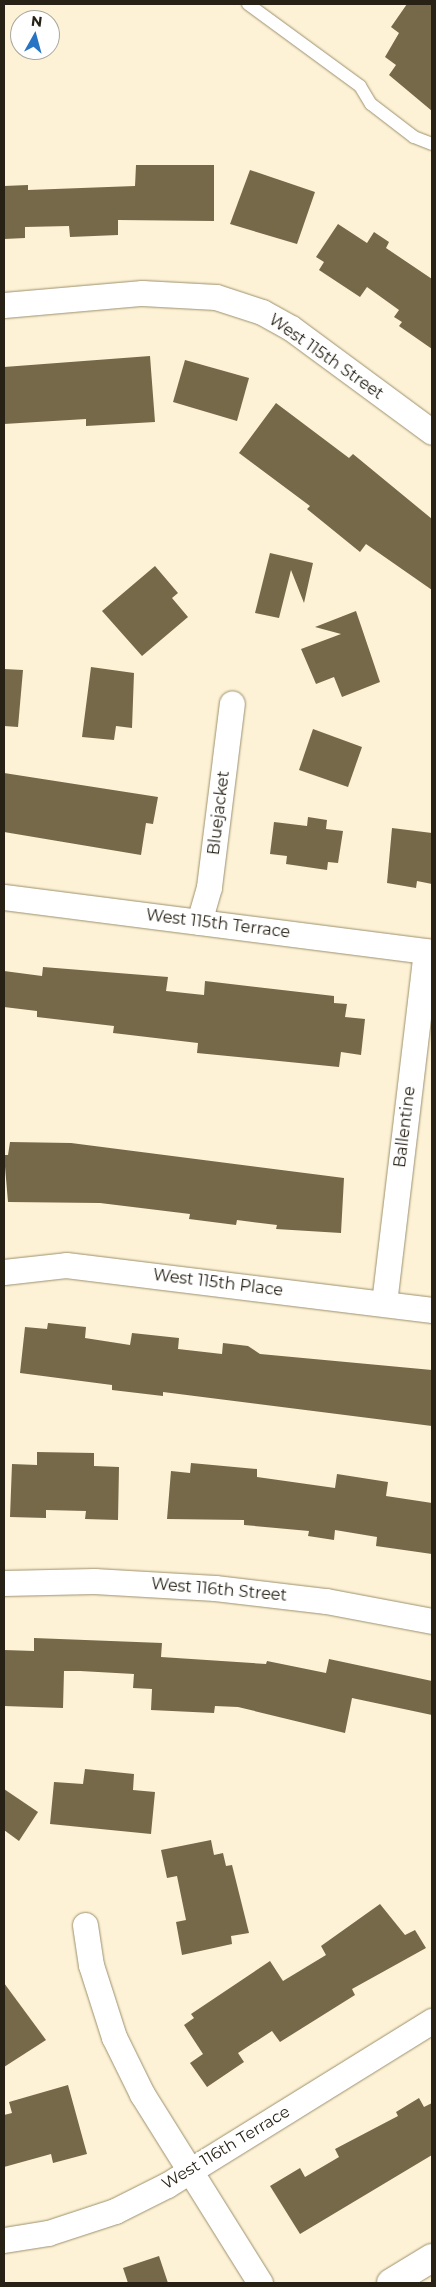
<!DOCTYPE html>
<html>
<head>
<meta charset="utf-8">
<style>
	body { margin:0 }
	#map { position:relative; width:436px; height:2287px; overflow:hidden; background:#fdf2d5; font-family:Montserrat,sans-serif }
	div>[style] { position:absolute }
	.building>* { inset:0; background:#756949 }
	.roads { filter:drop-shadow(0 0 1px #9d906f) drop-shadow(0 0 1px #9d906f) }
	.service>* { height:12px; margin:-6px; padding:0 6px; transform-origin:6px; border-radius:6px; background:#fff }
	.minor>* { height:25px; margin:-12.5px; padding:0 12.5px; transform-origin:12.5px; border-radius:12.5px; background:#fff }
	.tertiary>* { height:28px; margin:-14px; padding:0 14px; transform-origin:14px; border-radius:14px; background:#fff }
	span { translate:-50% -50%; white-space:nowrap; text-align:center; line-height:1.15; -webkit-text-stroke:5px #fff; paint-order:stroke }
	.street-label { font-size:16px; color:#272215 }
	.frame { position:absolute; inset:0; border:5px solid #272215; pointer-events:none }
	.north { position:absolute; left:10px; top:10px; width:50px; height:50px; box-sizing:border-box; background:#fff; border:1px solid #a9a7a1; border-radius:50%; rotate:7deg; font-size:14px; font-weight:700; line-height:20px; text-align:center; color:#272215 }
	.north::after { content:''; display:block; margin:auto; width:18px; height:22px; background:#2774c4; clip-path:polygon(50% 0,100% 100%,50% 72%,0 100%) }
</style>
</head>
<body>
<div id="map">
	<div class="building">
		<div style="clip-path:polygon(407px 4px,432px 4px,432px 111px,389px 75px,396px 65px,385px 57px,399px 33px,391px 27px)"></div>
		<div style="clip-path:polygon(136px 165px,214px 165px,214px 221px,118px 220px,118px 235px,70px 237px,69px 226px,25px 227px,25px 238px,4px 239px,4px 186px,28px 185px,28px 190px,135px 186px)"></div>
		<div style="clip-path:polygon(250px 170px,315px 192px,297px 244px,230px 224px)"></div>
		<div style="clip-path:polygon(338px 224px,367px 243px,374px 232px,389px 242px,386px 248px,432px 279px,432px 349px,399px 326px,402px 322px,394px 317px,399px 310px,367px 287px,360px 297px,319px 270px,324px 262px,316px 257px)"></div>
		<div style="clip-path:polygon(150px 356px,155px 422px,86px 426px,86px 419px,4px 424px,4px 367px)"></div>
		<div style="clip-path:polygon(185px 360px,249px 378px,237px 421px,173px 402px)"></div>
		<div style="clip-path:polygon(276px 403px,349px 458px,353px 454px,432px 519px,432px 590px,366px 544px,360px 552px,307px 509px,310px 506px,239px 453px)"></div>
		<div style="clip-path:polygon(270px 553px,313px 563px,304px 603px,291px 570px,279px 618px,255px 613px)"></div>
		<div style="clip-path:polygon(155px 566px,178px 593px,172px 598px,188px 617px,142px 656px,102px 611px)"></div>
		<div style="clip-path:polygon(356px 611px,380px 682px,342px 697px,334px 677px,316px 684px,301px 649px,341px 634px,315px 627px)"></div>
		<div style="clip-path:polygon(91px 667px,134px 673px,132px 728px,116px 726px,114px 740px,82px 737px)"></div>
		<div style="clip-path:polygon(4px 669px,23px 670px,18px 727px,4px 726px)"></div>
		<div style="clip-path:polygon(313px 729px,362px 747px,348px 787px,299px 770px)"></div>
		<div style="clip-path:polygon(4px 773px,158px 797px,153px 824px,146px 823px,141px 855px,4px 832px)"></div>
		<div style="clip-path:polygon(308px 817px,327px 820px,326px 829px,343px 831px,338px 863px,328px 862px,327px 870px,286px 864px,287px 856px,270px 854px,274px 822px,307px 826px)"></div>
		<div style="clip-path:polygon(392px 828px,432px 833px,432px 884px,417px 881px,416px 888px,387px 883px)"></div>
		<div style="clip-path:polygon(43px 967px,168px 977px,166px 991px,204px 995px,205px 981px,334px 996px,334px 1003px,347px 1004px,345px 1017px,365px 1019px,361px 1055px,341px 1052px,339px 1067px,197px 1053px,198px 1043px,113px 1033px,114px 1026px,37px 1017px,37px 1011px,4px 1007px,4px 971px,42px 976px)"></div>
		<div style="clip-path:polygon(10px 1142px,71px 1143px,344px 1178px,341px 1233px,276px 1229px,277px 1225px,237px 1220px,236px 1225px,189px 1219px,190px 1214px,100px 1203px,8px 1202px,4px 1155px,8px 1155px)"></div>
		<div style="clip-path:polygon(48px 1323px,86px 1327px,85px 1338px,130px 1345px,132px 1333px,179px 1338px,178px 1349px,222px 1354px,223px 1343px,248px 1346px,260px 1354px,432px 1370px,432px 1426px,163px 1392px,163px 1396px,112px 1390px,112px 1385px,20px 1373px,25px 1327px,47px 1329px)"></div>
		<div style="clip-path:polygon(37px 1452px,94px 1453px,94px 1466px,119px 1467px,118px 1520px,85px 1519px,86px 1511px,46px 1510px,46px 1518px,10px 1517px,12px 1464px,37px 1465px)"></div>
		<div style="clip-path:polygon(191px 1463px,257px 1469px,257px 1477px,335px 1488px,337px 1474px,388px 1482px,386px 1496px,432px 1503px,432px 1554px,376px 1546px,377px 1537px,335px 1530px,334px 1540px,308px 1536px,309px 1531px,244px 1525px,244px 1520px,167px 1519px,171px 1471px,190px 1473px)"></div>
		<div style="clip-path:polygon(34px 1638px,162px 1643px,161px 1657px,266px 1664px,267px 1661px,326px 1673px,329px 1659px,432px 1681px,432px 1715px,352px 1698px,345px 1733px,238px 1707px,215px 1706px,214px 1713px,151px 1710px,152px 1689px,133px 1688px,134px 1674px,80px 1671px,64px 1671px,63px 1708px,4px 1706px,4px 1650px,34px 1651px)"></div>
		<div style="clip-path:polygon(85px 1769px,134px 1774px,133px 1790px,155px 1792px,151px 1834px,50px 1824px,54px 1782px,83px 1784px)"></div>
		<div style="clip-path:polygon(4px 1789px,38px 1812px,19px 1841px,4px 1830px)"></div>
		<div style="clip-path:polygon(211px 1840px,214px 1855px,223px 1853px,226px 1866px,232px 1865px,249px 1933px,231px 1936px,232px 1944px,182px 1955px,176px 1922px,186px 1920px,177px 1876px,167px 1878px,161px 1850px)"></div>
		<div style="clip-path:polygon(380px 1904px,405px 1935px,415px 1930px,426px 1948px,352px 1989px,355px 1995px,280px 2042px,272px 2031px,238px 2053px,244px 2062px,207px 2087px,190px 2063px,203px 2054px,184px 2025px,194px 2018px,191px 2014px,270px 1961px,283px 1981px,326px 1955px,321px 1946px)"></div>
		<div style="clip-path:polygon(4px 1983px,46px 2040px,4px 2067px)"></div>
		<div style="clip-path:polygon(68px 2085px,87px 2154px,53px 2163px,51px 2154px,4px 2167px,4px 2115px,12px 2113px,9px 2102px)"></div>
		<div style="clip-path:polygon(419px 2098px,424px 2107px,432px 2103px,432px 2155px,300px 2234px,270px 2186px,300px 2168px,305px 2177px,339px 2157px,335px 2149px,398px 2116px,396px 2112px)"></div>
		<div style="clip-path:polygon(159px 2256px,168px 2283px,128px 2283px,123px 2268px)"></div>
	</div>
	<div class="roads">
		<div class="service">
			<div style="left:248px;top:4px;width:139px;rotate:36.2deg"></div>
			<div style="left:360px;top:86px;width:21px;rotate:59deg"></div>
			<div style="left:371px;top:104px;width:54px;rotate:37.5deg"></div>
			<div style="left:414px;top:137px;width:19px;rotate:21deg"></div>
		</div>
		<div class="minor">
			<div style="left:4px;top:305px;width:139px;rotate:-5deg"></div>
			<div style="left:142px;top:293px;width:74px;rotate:3.1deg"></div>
			<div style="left:216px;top:297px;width:48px;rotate:18.1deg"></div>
			<div style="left:262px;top:312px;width:33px;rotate:29deg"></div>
			<div style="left:291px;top:328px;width:175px;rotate:36.4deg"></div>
			<div style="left:4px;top:897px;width:432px;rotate:7.3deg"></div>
			<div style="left:199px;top:922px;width:36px;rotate:-74deg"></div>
			<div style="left:209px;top:887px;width:185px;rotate:-82.9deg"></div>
			<div style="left:4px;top:1272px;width:62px;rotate:-6.4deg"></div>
			<div style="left:66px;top:1265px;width:369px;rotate:7deg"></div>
			<div style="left:384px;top:1303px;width:354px;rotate:-83.2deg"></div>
			<div style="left:4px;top:1583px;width:90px;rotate:-1.3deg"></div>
			<div style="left:94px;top:1581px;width:121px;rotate:3.3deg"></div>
			<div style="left:215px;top:1588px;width:112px;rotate:6.7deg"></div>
			<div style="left:326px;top:1601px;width:108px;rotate:10.7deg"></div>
			<div style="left:85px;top:1925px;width:40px;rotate:81.5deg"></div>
			<div style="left:91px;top:1965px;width:76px;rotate:72.3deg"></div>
			<div style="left:114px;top:2037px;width:64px;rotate:63.8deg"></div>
			<div style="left:142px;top:2094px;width:223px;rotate:58deg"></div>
			<div style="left:4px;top:2240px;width:45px;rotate:-9deg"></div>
			<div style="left:48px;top:2233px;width:71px;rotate:-18.2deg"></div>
			<div style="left:115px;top:2211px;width:58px;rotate:-26.6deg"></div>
			<div style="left:167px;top:2185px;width:312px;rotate:-31.8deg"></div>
		</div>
		<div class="tertiary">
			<div style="left:391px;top:2283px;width:48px;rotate:-31.4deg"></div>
		</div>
	</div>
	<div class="street-label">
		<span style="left:326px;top:357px;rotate:35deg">West 115th Street</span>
		<span style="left:219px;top:813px;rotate:-83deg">Bluejacket</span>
		<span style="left:218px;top:924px;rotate:7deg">West 115th Terrace</span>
		<span style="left:405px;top:1127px;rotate:-83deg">Ballentine</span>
		<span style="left:218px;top:1283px;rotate:7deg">West 115th Place</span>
		<span style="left:219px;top:1590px;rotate:5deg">West 116th Street</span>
		<span style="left:226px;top:2148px;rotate:-31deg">West 116th Terrace</span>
	</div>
	<div class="frame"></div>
	<div class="north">N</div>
</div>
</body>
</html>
